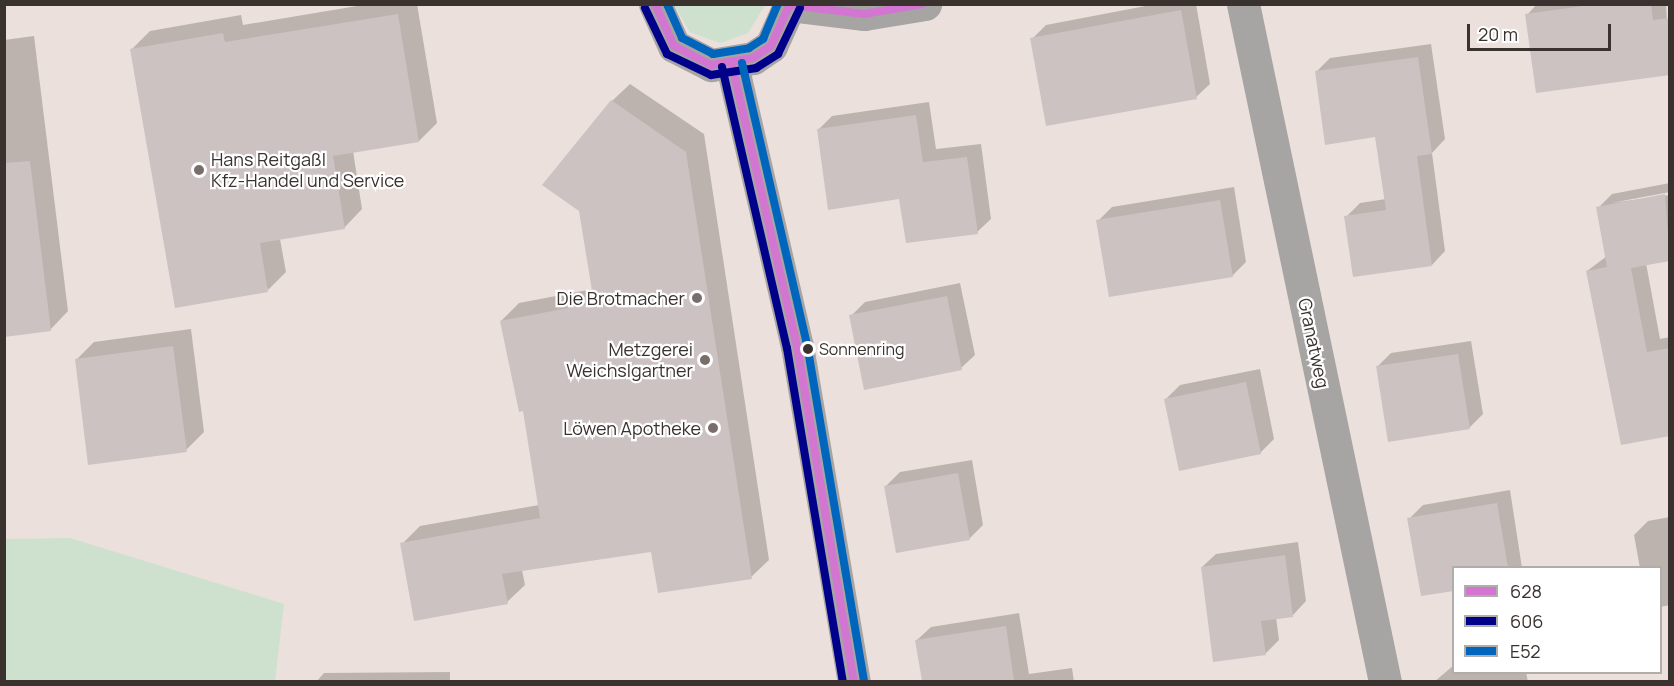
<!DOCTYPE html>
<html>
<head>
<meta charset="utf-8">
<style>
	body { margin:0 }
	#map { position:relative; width:1674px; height:686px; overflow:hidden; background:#ebe0db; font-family:Manrope,sans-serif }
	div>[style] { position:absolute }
	.green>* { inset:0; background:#cde1ce }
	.shadow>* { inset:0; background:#0003 }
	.building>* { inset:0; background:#ccc2c2 }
	.minor>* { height:33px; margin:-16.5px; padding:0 16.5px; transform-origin:16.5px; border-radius:16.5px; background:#a6a5a4 }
	.tertiary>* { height:33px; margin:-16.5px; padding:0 16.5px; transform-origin:16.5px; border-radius:16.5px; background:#a6a5a4 }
	.bus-1>* { height:8px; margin:-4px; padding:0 4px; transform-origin:4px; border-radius:4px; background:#d376d1 }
	.bus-2>* { height:8px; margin:-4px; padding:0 4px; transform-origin:4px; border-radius:4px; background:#00008b }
	.bus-3>* { height:8px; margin:-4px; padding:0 4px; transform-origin:4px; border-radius:4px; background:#0065bd }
	.dots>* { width:16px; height:16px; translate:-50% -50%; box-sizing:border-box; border:3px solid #fff; border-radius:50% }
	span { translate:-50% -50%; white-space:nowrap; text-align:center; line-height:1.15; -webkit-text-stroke:4.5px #fff; paint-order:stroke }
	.bus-label { font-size:16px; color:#3a322e }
	.left { translate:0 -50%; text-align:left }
	.poi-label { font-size:18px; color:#3a322e }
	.right { translate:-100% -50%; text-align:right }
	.street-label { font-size:18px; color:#3a322e }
	.frame { position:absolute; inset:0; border:6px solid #3a322e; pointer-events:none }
	.legend { position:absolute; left:1452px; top:566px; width:210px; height:108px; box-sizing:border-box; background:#fff; border:2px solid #b0adab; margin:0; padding:8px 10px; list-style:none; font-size:18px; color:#3a322e }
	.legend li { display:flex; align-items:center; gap:12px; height:30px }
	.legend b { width:30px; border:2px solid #b0adab }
	.scale { position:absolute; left:1467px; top:24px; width:144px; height:27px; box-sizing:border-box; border:3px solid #3a322e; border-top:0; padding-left:8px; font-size:18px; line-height:21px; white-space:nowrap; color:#3a322e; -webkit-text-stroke:4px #fff; paint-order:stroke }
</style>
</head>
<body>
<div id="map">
	<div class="green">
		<div style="clip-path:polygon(674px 5px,765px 5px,748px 33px,720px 43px,690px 32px)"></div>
		<div style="clip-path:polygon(70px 538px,284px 604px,275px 681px,5px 680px,5px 539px)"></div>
	</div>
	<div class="shadow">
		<div style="clip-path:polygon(369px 4px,417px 4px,437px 123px,419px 141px,353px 151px,362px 209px,344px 228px,280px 239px,286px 272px,268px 290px,132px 49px,150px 31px,241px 15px,243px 25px)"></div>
		<div style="clip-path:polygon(1156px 4px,1196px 4px,1210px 84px,1196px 97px,1032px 39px,1046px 25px)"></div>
		<div style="clip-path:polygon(1537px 4px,1666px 4px,1670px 74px,1527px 15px)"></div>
		<div style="clip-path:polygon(34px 36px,68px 311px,50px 330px,4px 335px,4px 40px)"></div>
		<div style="clip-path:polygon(1431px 44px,1445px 139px,1432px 153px,1445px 251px,1432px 265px,1346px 217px,1360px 203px,1386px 199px,1376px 136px,1316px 72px,1330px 58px)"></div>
		<div style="clip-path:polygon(630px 84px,704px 134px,769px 560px,751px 577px,652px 551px,522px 570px,525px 585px,507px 602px,402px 544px,420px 526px,539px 505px,524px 409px,501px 321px,519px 303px,593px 289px,612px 101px)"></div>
		<div style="clip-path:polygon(929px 102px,936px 149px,981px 144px,991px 219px,977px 232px,818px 130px,832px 116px)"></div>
		<div style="clip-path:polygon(1670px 183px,1670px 192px,1611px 203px,1670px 195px,1670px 259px,1646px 263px,1660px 339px,1670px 337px,1670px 435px,1587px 271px,1607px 256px,1598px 208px,1612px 194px)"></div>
		<div style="clip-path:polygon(1234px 187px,1246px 262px,1232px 276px,1098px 221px,1112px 207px)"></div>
		<div style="clip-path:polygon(960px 283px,975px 355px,961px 368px,851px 316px,865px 302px)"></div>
		<div style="clip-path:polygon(191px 329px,204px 432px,186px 450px,76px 360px,94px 342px)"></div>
		<div style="clip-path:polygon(1471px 341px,1483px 414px,1469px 428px,1377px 367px,1391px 353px)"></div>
		<div style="clip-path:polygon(1260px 369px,1274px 439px,1260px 453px,1166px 399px,1180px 385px)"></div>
		<div style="clip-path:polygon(972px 460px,983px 525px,969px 539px,886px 486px,900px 472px)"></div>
		<div style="clip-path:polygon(1510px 490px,1522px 568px,1454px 568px,1409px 519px,1423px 505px)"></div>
		<div style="clip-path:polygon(1670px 517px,1670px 605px,1660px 607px,1660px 568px,1640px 568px,1634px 535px,1648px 521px)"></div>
		<div style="clip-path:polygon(1298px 542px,1306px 601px,1293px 615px,1276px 617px,1279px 640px,1265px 654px,1202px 567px,1216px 554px)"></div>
		<div style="clip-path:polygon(1019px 613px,1029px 674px,1072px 668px,1074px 682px,923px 682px,917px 640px,931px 627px)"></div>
		<div style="clip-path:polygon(1454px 665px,1454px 672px,1526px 672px,1528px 682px,1434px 682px)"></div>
		<div style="clip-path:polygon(450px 672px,450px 682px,316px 682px,324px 673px)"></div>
	</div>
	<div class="building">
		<div style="clip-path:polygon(1597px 4px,1651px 4px,1653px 20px,1670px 18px,1670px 75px,1536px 93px,1525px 14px)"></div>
		<div style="clip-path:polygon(1181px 10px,1197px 99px,1046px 126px,1030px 38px)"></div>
		<div style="clip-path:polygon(398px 14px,419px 142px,333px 156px,345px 229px,260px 243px,268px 292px,175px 308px,130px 49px,223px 33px,225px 42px)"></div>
		<div style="clip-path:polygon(1418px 57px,1432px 154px,1417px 156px,1432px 266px,1353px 277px,1344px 216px,1386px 210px,1375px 137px,1325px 145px,1315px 71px)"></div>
		<div style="clip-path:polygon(611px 100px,686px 152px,752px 579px,658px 593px,651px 552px,502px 574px,508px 604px,414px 621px,400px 543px,540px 518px,523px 411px,519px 412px,500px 321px,594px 303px,579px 211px,542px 185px)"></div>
		<div style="clip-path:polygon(916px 115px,923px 162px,967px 157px,978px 234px,906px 243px,899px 199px,828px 210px,817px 129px)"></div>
		<div style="clip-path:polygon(30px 161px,51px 331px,4px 337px,4px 163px)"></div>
		<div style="clip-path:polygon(1665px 194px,1670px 261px,1631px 268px,1647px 352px,1670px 348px,1670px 436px,1621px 445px,1586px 271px,1607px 267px,1596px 207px)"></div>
		<div style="clip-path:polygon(1220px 200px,1233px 277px,1109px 297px,1096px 220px)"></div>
		<div style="clip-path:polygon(947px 296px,962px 370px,864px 390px,849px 315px)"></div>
		<div style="clip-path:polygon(173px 346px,187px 452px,88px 465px,75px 359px)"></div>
		<div style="clip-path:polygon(1458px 354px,1470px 429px,1388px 442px,1376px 366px)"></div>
		<div style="clip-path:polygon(1246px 382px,1261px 454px,1179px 471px,1164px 399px)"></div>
		<div style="clip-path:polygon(958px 473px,970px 540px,896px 553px,884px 486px)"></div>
		<div style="clip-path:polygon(1497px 503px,1508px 567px,1454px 567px,1454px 591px,1421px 596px,1407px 518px)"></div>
		<div style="clip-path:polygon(1285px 555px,1293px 617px,1261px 621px,1266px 655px,1213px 662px,1201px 567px)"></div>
		<div style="clip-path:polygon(1006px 626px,1014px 681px,922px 681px,915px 640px)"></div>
	</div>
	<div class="minor">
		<div style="left:1243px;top:4px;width:693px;rotate:78.17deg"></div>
	</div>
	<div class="tertiary">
		<div style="left:655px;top:4px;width:46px;rotate:65.7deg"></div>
		<div style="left:674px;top:46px;width:42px;rotate:27.2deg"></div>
		<div style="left:711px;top:65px;width:43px;rotate:-9.5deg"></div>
		<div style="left:753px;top:58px;width:22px;rotate:-34deg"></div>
		<div style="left:771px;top:46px;width:46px;rotate:-65.7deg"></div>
		<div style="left:790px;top:5px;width:75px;rotate:6.9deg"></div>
		<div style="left:864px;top:14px;width:62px;rotate:-9.3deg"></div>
		<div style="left:732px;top:65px;width:288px;rotate:77deg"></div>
		<div style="left:797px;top:346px;width:341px;rotate:80.4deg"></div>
	</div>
	<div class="bus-1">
		<div style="left:655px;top:4px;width:46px;rotate:65.7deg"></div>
		<div style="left:674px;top:46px;width:42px;rotate:27.2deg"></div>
		<div style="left:711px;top:65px;width:43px;rotate:-9.5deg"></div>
		<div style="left:753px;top:58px;width:22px;rotate:-34deg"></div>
		<div style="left:771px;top:46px;width:46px;rotate:-65.7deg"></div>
		<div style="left:790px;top:5px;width:75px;rotate:6.9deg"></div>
		<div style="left:864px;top:14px;width:59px;rotate:-9.8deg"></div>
		<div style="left:732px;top:65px;width:288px;rotate:77deg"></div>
		<div style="left:797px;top:346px;width:341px;rotate:80.4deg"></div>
	</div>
	<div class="bus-2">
		<div style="left:645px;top:8px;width:51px;rotate:64.4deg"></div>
		<div style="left:667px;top:54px;width:49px;rotate:25.5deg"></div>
		<div style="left:711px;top:75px;width:46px;rotate:-8.8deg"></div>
		<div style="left:756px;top:68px;width:26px;rotate:-32deg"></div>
		<div style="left:778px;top:54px;width:51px;rotate:-64.4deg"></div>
		<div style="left:722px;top:67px;width:288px;rotate:77deg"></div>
		<div style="left:787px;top:348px;width:339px;rotate:80.5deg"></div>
	</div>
	<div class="bus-3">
		<div style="left:667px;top:4px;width:37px;rotate:66deg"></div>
		<div style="left:682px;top:38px;width:35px;rotate:27deg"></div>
		<div style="left:713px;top:54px;width:36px;rotate:-9deg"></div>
		<div style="left:749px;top:48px;width:17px;rotate:-33deg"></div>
		<div style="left:763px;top:39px;width:38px;rotate:-67deg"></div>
		<div style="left:742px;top:63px;width:288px;rotate:77deg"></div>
		<div style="left:807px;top:344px;width:341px;rotate:80.4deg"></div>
	</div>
	<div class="dots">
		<div style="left:199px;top:170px;background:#786f6b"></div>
		<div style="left:697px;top:298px;background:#786f6b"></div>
		<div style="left:808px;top:349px;background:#3a322e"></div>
		<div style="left:705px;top:360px;background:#786f6b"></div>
		<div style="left:713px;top:428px;background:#786f6b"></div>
	</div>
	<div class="bus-label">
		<span class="left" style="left:819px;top:349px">Sonnenring</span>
	</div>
	<div class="poi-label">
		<span class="left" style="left:211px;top:170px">Hans Reitgaßl<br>Kfz-Handel und Service</span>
		<span class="right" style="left:685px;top:298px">Die Brotmacher</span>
		<span class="right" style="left:693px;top:360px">Metzgerei<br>Weichslgartner</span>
		<span class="right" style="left:701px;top:428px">Löwen Apotheke</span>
	</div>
	<div class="street-label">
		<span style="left:1314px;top:343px;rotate:78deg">Granatweg</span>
	</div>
	<div class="frame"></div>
	<ul class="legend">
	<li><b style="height:8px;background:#d376d1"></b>628</li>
	<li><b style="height:8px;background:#00008b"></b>606</li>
	<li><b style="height:8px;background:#0065bd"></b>E52</li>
	</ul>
	<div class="scale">20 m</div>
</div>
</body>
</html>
